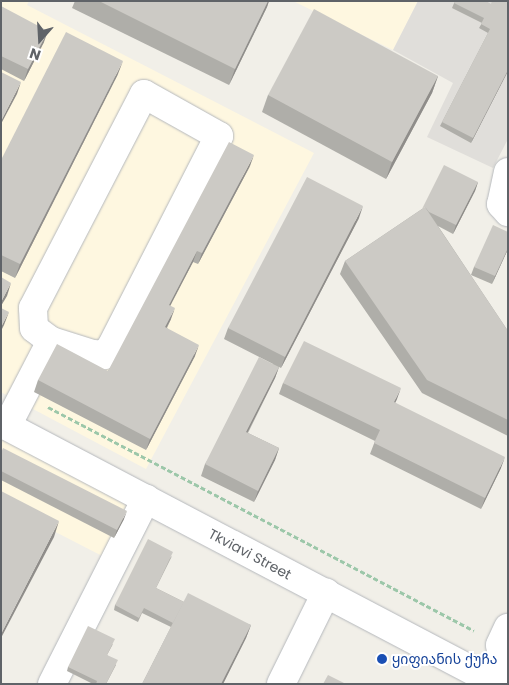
<!DOCTYPE html>
<html>
<head>
<meta charset="utf-8">
<style>
	body { margin:0 }
	#map { position:relative; width:509px; height:685px; overflow:hidden; background:#f1efe8; font-family:Poppins,"Noto Sans Georgian",sans-serif }
	div>[style] { position:absolute }
	.commercial>* { inset:0; background:#fef7e0 }
	.industrial>* { inset:0; background:#e0deda }
	.path>* { height:3px; margin-top:-1.5px; transform-origin:0; background:repeating-linear-gradient(90deg,#9cc7a9 0 5px,transparent 0 7.5px) }
	.roads { filter:drop-shadow(0 0 1px #b5b8bc) drop-shadow(0 0 1px #b5b8bc) }
	.minor>* { height:28px; margin:-14px; padding:0 14px; transform-origin:14px; border-radius:14px; background:#fff }
	.wall>* { inset:0; background:#afaea9 }
	.shaded-wall>* { inset:0; background:#8f8d8a }
	.building>* { inset:0; background:#cccac5 }
	.dots>* { width:14px; height:14px; translate:-50% -50%; box-sizing:border-box; border:2px solid #fff; border-radius:50% }
	span { translate:-50% -50%; white-space:nowrap; text-align:center; line-height:1.15; -webkit-text-stroke:4px #fff; paint-order:stroke }
	.street-label { font-size:14px; color:#5f6368 }
	.transit-label { font-size:14px; color:#164399 }
	.left { translate:0 -50%; text-align:left }
	.frame { position:absolute; inset:0; border:2px solid #5f6368; pointer-events:none }
	.north { position:absolute; left:15px; top:15px; width:50px; height:50px; -webkit-text-stroke:4px #fff; paint-order:stroke; rotate:199deg; font-size:14px; font-weight:700; line-height:20px; text-align:center; color:#5f6368 }
	.north::after { content:''; display:block; margin:auto; width:18px; height:22px; background:#5f6368; clip-path:polygon(50% 0,100% 100%,50% 72%,0 100%) }
</style>
</head>
<body>
<div id="map">
	<div class="commercial">
		<div style="clip-path:polygon(1px 1px,29px 1px,27px 5px,314px 153px,146px 469px,1px 392px)"></div>
		<div style="clip-path:polygon(293px 1px,418px 1px,393px 50px)"></div>
		<div style="clip-path:polygon(1px 437px,136px 508px,110px 560px,1px 504px)"></div>
	</div>
	<div class="industrial">
		<div style="clip-path:polygon(418px 1px,508px 1px,508px 139px,493px 168px,427px 137px,453px 83px,393px 50px)"></div>
	</div>
	<div class="path">
		<div style="left:48px;top:407px;width:481px;rotate:27.7deg"></div>
	</div>
	<div class="roads">
		<div class="minor">
			<div style="left:144px;top:94px;width:86px;rotate:29.2deg"></div>
			<div style="left:219px;top:136px;width:237px;rotate:117.1deg"></div>
			<div style="left:111px;top:347px;width:11px;rotate:131deg"></div>
			<div style="left:104px;top:355px;width:11px;rotate:-175deg"></div>
			<div style="left:93px;top:354px;width:44px;rotate:-162.8deg"></div>
			<div style="left:51px;top:341px;width:21px;rotate:-143deg"></div>
			<div style="left:34px;top:328px;width:20px;rotate:-93deg"></div>
			<div style="left:33px;top:308px;width:241px;rotate:-62.6deg"></div>
			<div style="left:508px;top:172px;width:33px;rotate:102deg"></div>
			<div style="left:501px;top:204px;width:11px;rotate:49deg"></div>
			<div style="left:1px;top:423px;width:561px;rotate:27.71deg"></div>
			<div style="left:7px;top:426px;width:96px;rotate:-62.6deg"></div>
			<div style="left:52px;top:684px;width:208px;rotate:-63.1deg"></div>
			<div style="left:281px;top:684px;width:102px;rotate:-63.7deg"></div>
			<div style="left:505px;top:684px;width:39px;rotate:-97deg"></div>
			<div style="left:500px;top:645px;width:19px;rotate:-65deg"></div>
		</div>
	</div>
	<div class="wall">
		<div style="clip-path:polygon(75px 1px,269px 1px,267px 7px,229px 85px,72px 8px)"></div>
		<div style="clip-path:polygon(455px 1px,491px 4px,508px 1px,508px 71px,471px 143px,440px 126px,488px 33px,479px 28px,482px 23px,452px 8px)"></div>
		<div style="clip-path:polygon(1px 6px,44px 42px,24px 81px,1px 69px)"></div>
		<div style="clip-path:polygon(118px 74px,15px 278px,1px 271px,1px 160px)"></div>
		<div style="clip-path:polygon(438px 76px,432px 93px,386px 179px,262px 112px,268px 95px)"></div>
		<div style="clip-path:polygon(250px 166px,198px 264px,193px 262px,170px 305px,171px 319px,167px 328px,195px 356px,146px 450px,34px 392px,38px 380px,108px 371px)"></div>
		<div style="clip-path:polygon(478px 182px,475px 191px,453px 234px,438px 226px,508px 331px,508px 436px,422px 393px,340px 274px,345px 261px,422px 209px)"></div>
		<div style="clip-path:polygon(359px 218px,281px 368px,279px 367px,275px 378px,248px 433px,279px 448px,275px 460px,254px 502px,201px 476px,205px 464px,273px 364px,224px 339px,228px 328px)"></div>
		<div style="clip-path:polygon(508px 232px,508px 249px,492px 284px,471px 275px,474px 267px)"></div>
		<div style="clip-path:polygon(283px 383px,397px 399px,395px 403px,501px 468px,481px 509px,370px 454px,375px 441px,279px 394px)"></div>
		<div style="clip-path:polygon(1px 453px,124px 519px,114px 538px,1px 480px)"></div>
		<div style="clip-path:polygon(172px 556px,156px 588px,184px 602px,251px 625px,246px 638px,223px 684px,142px 684px,171px 627px,142px 613px,138px 622px,114px 610px,115px 605px)"></div>
		<div style="clip-path:polygon(113px 644px,107px 655px,116px 665px,106px 684px,93px 684px,67px 671px,68px 667px)"></div>
	</div>
	<div class="shaded-wall">
		<div style="clip-path:polygon(268px 1px,269px 1px,267px 7px,229px 85px,235px 69px)"></div>
		<div style="clip-path:polygon(48px 31px,44px 42px,24px 81px,28px 69px)"></div>
		<div style="clip-path:polygon(123px 61px,118px 74px,15px 278px,20px 264px)"></div>
		<div style="clip-path:polygon(508px 70px,508px 71px,471px 143px,473px 138px)"></div>
		<div style="clip-path:polygon(438px 76px,432px 93px,386px 179px,392px 162px)"></div>
		<div style="clip-path:polygon(21px 82px,17px 94px,1px 124px,1px 121px)"></div>
		<div style="clip-path:polygon(254px 155px,250px 166px,198px 264px,202px 253px)"></div>
		<div style="clip-path:polygon(478px 182px,475px 191px,453px 234px,456px 225px)"></div>
		<div style="clip-path:polygon(363px 206px,359px 218px,281px 368px,285px 357px)"></div>
		<div style="clip-path:polygon(508px 248px,508px 249px,492px 284px,495px 276px)"></div>
		<div style="clip-path:polygon(197px 251px,193px 262px,165px 316px,169px 305px)"></div>
		<div style="clip-path:polygon(11px 283px,7px 296px,1px 306px,1px 302px)"></div>
		<div style="clip-path:polygon(175px 308px,171px 319px,161px 338px,165px 327px)"></div>
		<div style="clip-path:polygon(9px 312px,4px 325px,1px 331px,1px 327px)"></div>
		<div style="clip-path:polygon(199px 345px,195px 356px,146px 450px,150px 439px)"></div>
		<div style="clip-path:polygon(279px 367px,275px 378px,242px 443px,246px 432px)"></div>
		<div style="clip-path:polygon(401px 388px,397px 399px,390px 413px,394px 402px)"></div>
		<div style="clip-path:polygon(279px 448px,275px 460px,254px 502px,258px 491px)"></div>
		<div style="clip-path:polygon(505px 457px,501px 468px,481px 509px,485px 498px)"></div>
		<div style="clip-path:polygon(127px 511px,124px 519px,114px 538px,117px 530px)"></div>
		<div style="clip-path:polygon(59px 521px,54px 537px,1px 638px,1px 634px)"></div>
		<div style="clip-path:polygon(251px 625px,246px 638px,223px 684px,221px 684px)"></div>
	</div>
	<div class="building">
		<div style="clip-path:polygon(99px 1px,268px 1px,235px 69px)"></div>
		<div style="clip-path:polygon(455px 1px,486px 1px,491px 4px,492px 1px,508px 1px,508px 70px,473px 138px,442px 122px,490px 29px,481px 24px,484px 18px,454px 3px)"></div>
		<div style="clip-path:polygon(1px 6px,48px 31px,28px 69px,1px 56px)"></div>
		<div style="clip-path:polygon(314px 9px,438px 76px,392px 162px,268px 95px)"></div>
		<div style="clip-path:polygon(66px 32px,123px 61px,20px 264px,1px 255px,1px 160px)"></div>
		<div style="clip-path:polygon(1px 72px,21px 82px,1px 121px)"></div>
		<div style="clip-path:polygon(229px 142px,254px 155px,202px 253px,197px 251px,169px 305px,175px 308px,165px 327px,199px 345px,150px 439px,38px 380px,57px 344px,108px 371px)"></div>
		<div style="clip-path:polygon(444px 165px,478px 182px,456px 225px,429px 212px,425px 207px,422px 209px)"></div>
		<div style="clip-path:polygon(307px 177px,363px 206px,285px 357px,228px 328px)"></div>
		<div style="clip-path:polygon(425px 207px,508px 331px,508px 420px,427px 380px,345px 261px)"></div>
		<div style="clip-path:polygon(493px 225px,508px 232px,508px 248px,495px 276px,474px 267px)"></div>
		<div style="clip-path:polygon(1px 277px,11px 283px,1px 302px)"></div>
		<div style="clip-path:polygon(1px 308px,9px 312px,1px 327px)"></div>
		<div style="clip-path:polygon(304px 341px,401px 388px,394px 402px,505px 457px,485px 498px,374px 443px,380px 430px,283px 383px)"></div>
		<div style="clip-path:polygon(259px 357px,279px 367px,246px 432px,279px 448px,258px 491px,205px 464px)"></div>
		<div style="clip-path:polygon(3px 448px,127px 511px,117px 530px,1px 471px,1px 453px)"></div>
		<div style="clip-path:polygon(1px 491px,59px 521px,1px 634px)"></div>
		<div style="clip-path:polygon(148px 539px,173px 552px,156px 588px,184px 602px,173px 623px,144px 608px,139px 618px,115px 605px)"></div>
		<div style="clip-path:polygon(188px 593px,251px 625px,221px 684px,142px 684px)"></div>
		<div style="clip-path:polygon(88px 626px,115px 639px,107px 655px,118px 660px,106px 684px,96px 684px,97px 681px,68px 667px)"></div>
		<div style="clip-path:polygon(328px 675px,346px 684px,323px 684px)"></div>
	</div>
	<div class="dots">
		<div style="left:382px;top:659px;background:#1a4fb4"></div>
	</div>
	<div class="street-label">
		<span style="left:250px;top:554px;rotate:28deg">Tkviavi Street</span>
	</div>
	<div class="transit-label">
		<span class="left" style="left:392px;top:659px">ყიფიანის ქუჩა</span>
	</div>
	<div class="frame"></div>
	<div class="north">N</div>
</div>
</body>
</html>
